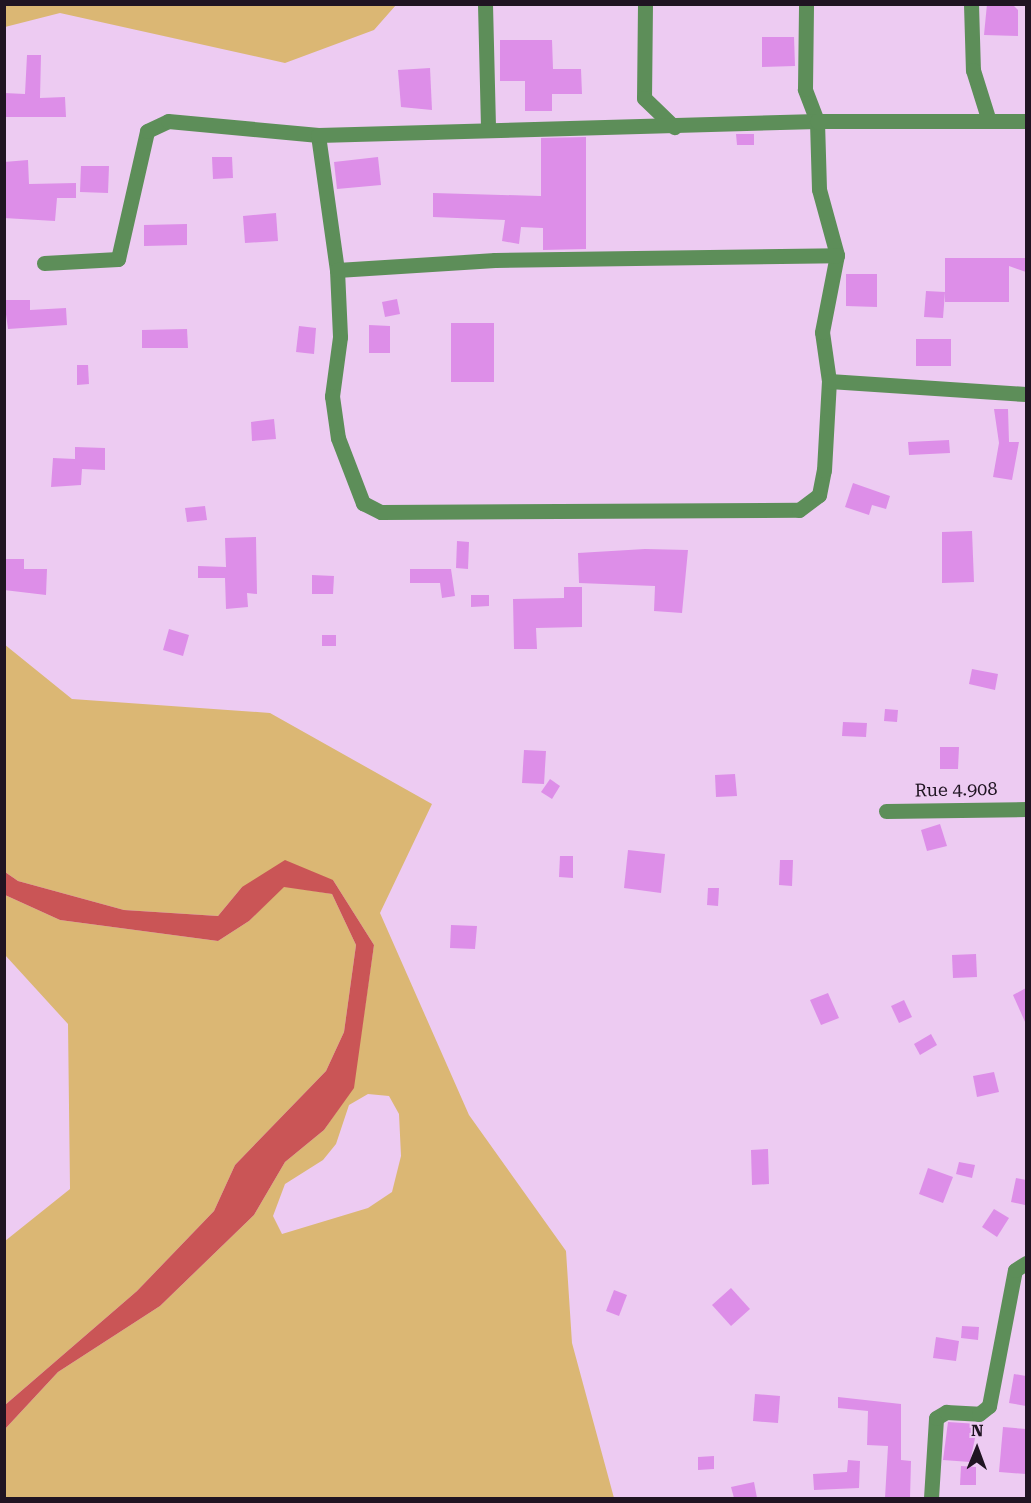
<!DOCTYPE html>
<html>
<head>
<meta charset="utf-8">
<style>
	body { margin:0 }
	#map { position:relative; width:1031px; height:1503px; overflow:hidden; background:#edcbf2; font-family:"Roboto Serif",serif }
	div>[style] { position:absolute }
	.green>* { inset:0; background:#dbb774 }
	.water>* { inset:0; background:#ca5556 }
	.building>* { inset:0; background:#dd8ee8 }
	.street>* { height:15px; margin:-7.5px; padding:0 7.5px; transform-origin:7.5px; border-radius:7.5px; background:#5d8e59 }
	span { translate:-50% -50%; white-space:nowrap; text-align:center; line-height:1.15; -webkit-text-stroke:6px #edcbf2; paint-order:stroke }
	.street-label { font-size:18px; color:#201422 }
	.frame { position:absolute; inset:0; border:6px solid #201422; pointer-events:none }
	.north { position:absolute; left:947px; top:1419px; width:60px; height:60px; -webkit-text-stroke:4px #edcbf2; paint-order:stroke; rotate:1deg; font-size:16px; font-weight:700; line-height:24px; text-align:center; color:#201422 }
	.north::after { content:''; display:block; margin:auto; width:21px; height:27px; background:#201422; clip-path:polygon(50% 0,100% 100%,50% 72%,0 100%) }
</style>
</head>
<body>
<div id="map">
	<div class="green">
		<div style="clip-path:polygon(5px 4px,396px 4px,396px 5px,374px 30px,285px 63px,60px 13px,5px 27px)"></div>
		<div style="clip-path:polygon(evenodd,4px 644px,72px 699px,270px 713px,432px 804px,380px 913px,469px 1115px,566px 1251px,572px 1343px,614px 1498px,5px 1498px,5px 1429px,58px 1372px,160px 1306px,254px 1215px,285px 1162px,324px 1130px,353px 1088px,374px 945px,333px 880px,242px 887px,218px 916px,124px 910px,18px 881px,5px 872px,4px 644px,368px 1094px,389px 1096px,399px 1114px,401px 1156px,392px 1192px,368px 1208px,282px 1234px,273px 1216px,285px 1184px,323px 1160px,336px 1144px,349px 1105px,368px 1094px)"></div>
		<div style="clip-path:polygon(284px 886px,332px 894px,356px 945px,344px 1032px,326px 1071px,235px 1165px,214px 1211px,137px 1291px,5px 1405px,5px 1241px,70px 1189px,68px 1024px,5px 955px,5px 895px,60px 920px,218px 941px,249px 921px)"></div>
	</div>
	<div class="water">
		<div style="clip-path:polygon(285px 860px,333px 880px,374px 945px,354px 1088px,324px 1130px,285px 1162px,254px 1215px,160px 1306px,58px 1372px,5px 1429px,5px 1405px,137px 1291px,214px 1211px,235px 1165px,326px 1071px,344px 1032px,356px 945px,332px 894px,284px 887px,249px 921px,218px 941px,60px 920px,5px 895px,5px 872px,18px 881px,124px 910px,218px 916px,242px 887px)"></div>
	</div>
	<div class="building">
		<div style="clip-path:polygon(987px 4px,1012px 4px,1018px 10px,1018px 36px,984px 35px)"></div>
		<div style="clip-path:polygon(762px 37px,794px 37px,795px 66px,762px 67px)"></div>
		<div style="clip-path:polygon(500px 40px,552px 40px,553px 69px,581px 69px,582px 94px,552px 94px,552px 111px,525px 111px,525px 81px,500px 81px)"></div>
		<div style="clip-path:polygon(27px 55px,41px 55px,40px 98px,65px 97px,66px 117px,4px 117px,4px 93px,25px 94px)"></div>
		<div style="clip-path:polygon(430px 68px,432px 110px,401px 107px,398px 70px)"></div>
		<div style="clip-path:polygon(736px 134px,754px 134px,754px 145px,737px 145px)"></div>
		<div style="clip-path:polygon(586px 137px,586px 249px,543px 250px,543px 228px,521px 227px,519px 244px,502px 241px,505px 220px,433px 217px,433px 193px,541px 196px,541px 138px)"></div>
		<div style="clip-path:polygon(212px 157px,232px 157px,233px 178px,213px 179px)"></div>
		<div style="clip-path:polygon(378px 157px,381px 185px,337px 189px,334px 162px)"></div>
		<div style="clip-path:polygon(28px 160px,29px 184px,76px 183px,76px 198px,57px 198px,55px 221px,4px 218px,4px 162px)"></div>
		<div style="clip-path:polygon(81px 166px,109px 166px,108px 193px,80px 192px)"></div>
		<div style="clip-path:polygon(276px 213px,278px 241px,245px 243px,243px 216px)"></div>
		<div style="clip-path:polygon(187px 224px,187px 245px,144px 246px,144px 225px)"></div>
		<div style="clip-path:polygon(945px 258px,1026px 258px,1026px 272px,1009px 266px,1009px 302px,945px 302px)"></div>
		<div style="clip-path:polygon(846px 274px,877px 274px,877px 307px,846px 306px)"></div>
		<div style="clip-path:polygon(926px 291px,945px 292px,943px 318px,924px 317px)"></div>
		<div style="clip-path:polygon(397px 299px,400px 314px,385px 317px,382px 302px)"></div>
		<div style="clip-path:polygon(4px 300px,30px 300px,30px 310px,66px 308px,67px 325px,8px 329px)"></div>
		<div style="clip-path:polygon(451px 323px,494px 323px,494px 382px,451px 382px)"></div>
		<div style="clip-path:polygon(369px 325px,390px 326px,390px 353px,369px 353px)"></div>
		<div style="clip-path:polygon(299px 326px,316px 328px,314px 354px,296px 352px)"></div>
		<div style="clip-path:polygon(187px 329px,188px 348px,142px 348px,142px 330px)"></div>
		<div style="clip-path:polygon(916px 339px,951px 339px,951px 366px,916px 366px)"></div>
		<div style="clip-path:polygon(77px 365px,88px 365px,89px 384px,77px 385px)"></div>
		<div style="clip-path:polygon(994px 409px,1008px 409px,1009px 442px,1019px 442px,1012px 480px,993px 477px,999px 443px)"></div>
		<div style="clip-path:polygon(274px 419px,276px 439px,252px 441px,251px 422px)"></div>
		<div style="clip-path:polygon(949px 440px,950px 453px,909px 455px,908px 442px)"></div>
		<div style="clip-path:polygon(75px 447px,105px 448px,105px 470px,82px 469px,81px 485px,51px 487px,53px 458px,75px 459px)"></div>
		<div style="clip-path:polygon(853px 483px,890px 496px,886px 509px,872px 505px,869px 515px,845px 507px)"></div>
		<div style="clip-path:polygon(205px 506px,207px 520px,187px 522px,185px 508px)"></div>
		<div style="clip-path:polygon(972px 531px,974px 582px,942px 583px,942px 532px)"></div>
		<div style="clip-path:polygon(256px 537px,257px 594px,247px 593px,248px 607px,226px 609px,225px 578px,198px 578px,198px 566px,226px 567px,225px 538px)"></div>
		<div style="clip-path:polygon(457px 541px,469px 542px,468px 569px,456px 568px)"></div>
		<div style="clip-path:polygon(645px 549px,688px 550px,682px 613px,654px 611px,655px 586px,579px 583px,578px 553px)"></div>
		<div style="clip-path:polygon(4px 559px,24px 559px,24px 569px,47px 569px,46px 595px,4px 590px)"></div>
		<div style="clip-path:polygon(410px 569px,451px 569px,455px 596px,442px 598px,440px 583px,410px 583px)"></div>
		<div style="clip-path:polygon(312px 575px,334px 576px,333px 594px,312px 594px)"></div>
		<div style="clip-path:polygon(564px 587px,582px 587px,582px 627px,536px 628px,537px 649px,514px 649px,513px 599px,564px 598px)"></div>
		<div style="clip-path:polygon(471px 595px,489px 595px,489px 606px,471px 607px)"></div>
		<div style="clip-path:polygon(169px 629px,189px 635px,183px 656px,163px 650px)"></div>
		<div style="clip-path:polygon(322px 635px,336px 635px,336px 646px,322px 646px)"></div>
		<div style="clip-path:polygon(972px 669px,998px 674px,995px 690px,969px 684px)"></div>
		<div style="clip-path:polygon(885px 709px,898px 710px,897px 722px,884px 721px)"></div>
		<div style="clip-path:polygon(843px 722px,867px 723px,866px 737px,842px 736px)"></div>
		<div style="clip-path:polygon(940px 747px,959px 747px,958px 769px,940px 769px)"></div>
		<div style="clip-path:polygon(524px 750px,546px 751px,544px 784px,522px 783px)"></div>
		<div style="clip-path:polygon(735px 774px,737px 796px,716px 797px,715px 775px)"></div>
		<div style="clip-path:polygon(550px 779px,560px 786px,552px 799px,541px 792px)"></div>
		<div style="clip-path:polygon(940px 824px,947px 846px,927px 851px,921px 830px)"></div>
		<div style="clip-path:polygon(628px 850px,665px 854px,661px 893px,624px 888px)"></div>
		<div style="clip-path:polygon(560px 856px,573px 856px,573px 878px,559px 877px)"></div>
		<div style="clip-path:polygon(780px 860px,793px 860px,792px 886px,779px 885px)"></div>
		<div style="clip-path:polygon(708px 888px,719px 888px,718px 906px,707px 905px)"></div>
		<div style="clip-path:polygon(451px 925px,477px 926px,475px 949px,450px 948px)"></div>
		<div style="clip-path:polygon(976px 954px,977px 977px,953px 978px,952px 955px)"></div>
		<div style="clip-path:polygon(1026px 988px,1026px 1024px,1013px 995px)"></div>
		<div style="clip-path:polygon(828px 993px,839px 1018px,821px 1025px,810px 1000px)"></div>
		<div style="clip-path:polygon(904px 1000px,912px 1017px,899px 1023px,891px 1006px)"></div>
		<div style="clip-path:polygon(931px 1034px,937px 1045px,920px 1055px,914px 1044px)"></div>
		<div style="clip-path:polygon(994px 1072px,999px 1092px,977px 1097px,973px 1076px)"></div>
		<div style="clip-path:polygon(768px 1149px,769px 1184px,752px 1185px,751px 1150px)"></div>
		<div style="clip-path:polygon(959px 1162px,975px 1165px,972px 1178px,956px 1174px)"></div>
		<div style="clip-path:polygon(928px 1168px,953px 1177px,943px 1203px,919px 1194px)"></div>
		<div style="clip-path:polygon(1016px 1178px,1026px 1180px,1025px 1205px,1011px 1202px)"></div>
		<div style="clip-path:polygon(994px 1209px,1009px 1218px,997px 1237px,982px 1227px)"></div>
		<div style="clip-path:polygon(731px 1288px,750px 1309px,731px 1326px,712px 1305px)"></div>
		<div style="clip-path:polygon(614px 1290px,627px 1295px,619px 1316px,606px 1311px)"></div>
		<div style="clip-path:polygon(962px 1326px,979px 1327px,978px 1340px,961px 1338px)"></div>
		<div style="clip-path:polygon(936px 1337px,959px 1341px,956px 1361px,933px 1358px)"></div>
		<div style="clip-path:polygon(1014px 1374px,1026px 1376px,1026px 1406px,1009px 1403px)"></div>
		<div style="clip-path:polygon(755px 1394px,780px 1396px,778px 1423px,753px 1421px)"></div>
		<div style="clip-path:polygon(838px 1397px,901px 1404px,901px 1460px,911px 1461px,910px 1498px,885px 1498px,888px 1446px,867px 1445px,868px 1411px,838px 1408px)"></div>
		<div style="clip-path:polygon(948px 1422px,978px 1424px,970px 1462px,943px 1460px)"></div>
		<div style="clip-path:polygon(1003px 1427px,1026px 1429px,1026px 1474px,999px 1472px)"></div>
		<div style="clip-path:polygon(714px 1456px,714px 1469px,698px 1470px,698px 1457px)"></div>
		<div style="clip-path:polygon(848px 1460px,860px 1461px,859px 1488px,814px 1490px,813px 1474px,847px 1472px)"></div>
		<div style="clip-path:polygon(961px 1466px,976px 1467px,976px 1485px,960px 1485px)"></div>
		<div style="clip-path:polygon(754px 1482px,757px 1498px,734px 1498px,731px 1487px)"></div>
	</div>
	<div class="street">
		<div style="left:485px;top:4px;width:126px;rotate:88.6deg"></div>
		<div style="left:645px;top:4px;width:94px;rotate:90.6deg"></div>
		<div style="left:644px;top:98px;width:42px;rotate:44deg"></div>
		<div style="left:971px;top:4px;width:66px;rotate:88.3deg"></div>
		<div style="left:973px;top:70px;width:50px;rotate:72.6deg"></div>
		<div style="left:318px;top:135px;width:136px;rotate:82deg"></div>
		<div style="left:337px;top:270px;width:67px;rotate:87.4deg"></div>
		<div style="left:340px;top:337px;width:60px;rotate:97.7deg"></div>
		<div style="left:332px;top:396px;width:42px;rotate:81.9deg"></div>
		<div style="left:338px;top:438px;width:70px;rotate:69deg"></div>
		<div style="left:363px;top:503px;width:20px;rotate:27deg"></div>
		<div style="left:381px;top:512px;width:418px;rotate:-0.3deg"></div>
		<div style="left:799px;top:510px;width:25px;rotate:-37deg"></div>
		<div style="left:819px;top:495px;width:25px;rotate:-79deg"></div>
		<div style="left:824px;top:470px;width:89px;rotate:-86.8deg"></div>
		<div style="left:829px;top:381px;width:49px;rotate:-98.1deg"></div>
		<div style="left:822px;top:332px;width:78px;rotate:-79deg"></div>
		<div style="left:837px;top:255px;width:68px;rotate:-105.3deg"></div>
		<div style="left:819px;top:189px;width:68px;rotate:-91.7deg"></div>
		<div style="left:817px;top:121px;width:34px;rotate:-111deg"></div>
		<div style="left:805px;top:89px;width:85px;rotate:-89.3deg"></div>
		<div style="left:44px;top:263px;width:74px;rotate:-3.1deg"></div>
		<div style="left:118px;top:259px;width:131px;rotate:-77.2deg"></div>
		<div style="left:147px;top:131px;width:23px;rotate:-25deg"></div>
		<div style="left:168px;top:121px;width:151px;rotate:5.3deg"></div>
		<div style="left:318px;top:135px;width:499px;rotate:-1.6deg"></div>
		<div style="left:817px;top:121px;width:209px"></div>
		<div style="left:337px;top:270px;width:158px;rotate:-3.6deg"></div>
		<div style="left:495px;top:260px;width:342px;rotate:-0.8deg"></div>
		<div style="left:829px;top:381px;width:197px;rotate:3.8deg"></div>
		<div style="left:886px;top:811px;width:140px;rotate:-0.8deg"></div>
		<div style="left:931px;top:1498px;width:80px;rotate:-86.4deg"></div>
		<div style="left:936px;top:1418px;width:12px;rotate:-31deg"></div>
		<div style="left:946px;top:1412px;width:33px;rotate:3deg"></div>
		<div style="left:979px;top:1414px;width:13px;rotate:-39deg"></div>
		<div style="left:989px;top:1406px;width:138px;rotate:-79.2deg"></div>
		<div style="left:1015px;top:1270px;width:13px;rotate:-32deg"></div>
	</div>
	<div class="street-label">
		<span style="left:956px;top:790px;rotate:-1deg">Rue 4.908</span>
	</div>
	<div class="frame"></div>
	<div class="north">N</div>
</div>
</body>
</html>
